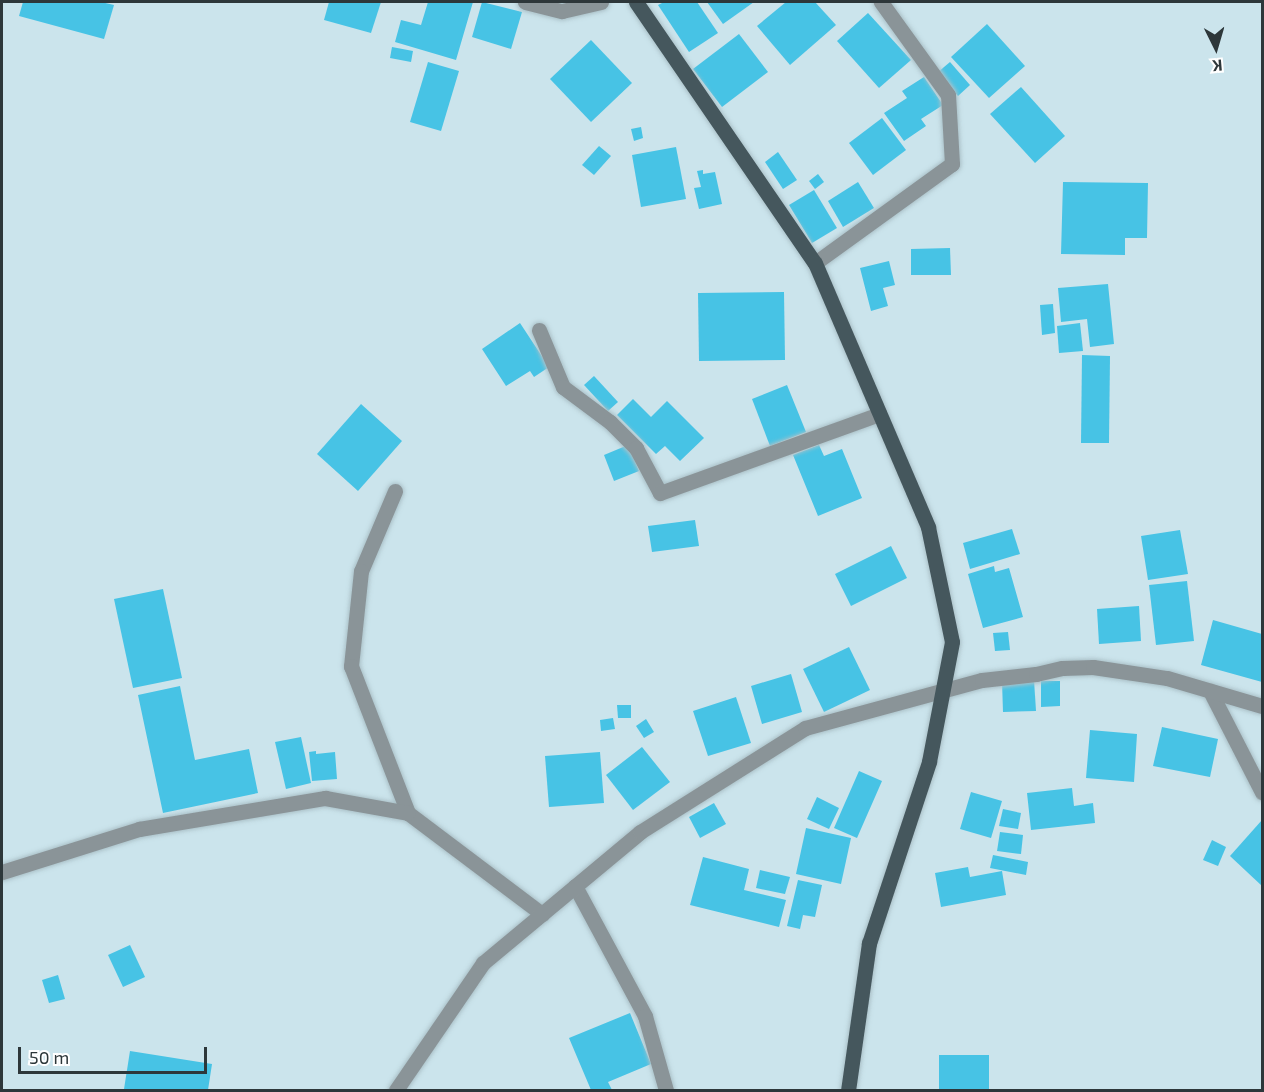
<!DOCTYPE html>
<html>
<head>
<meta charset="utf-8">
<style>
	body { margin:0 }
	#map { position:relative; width:1264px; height:1092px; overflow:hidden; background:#cbe4ec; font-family:"Exo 2",sans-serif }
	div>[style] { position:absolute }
	.building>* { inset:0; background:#47c3e5 }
	.roads { filter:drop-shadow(0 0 2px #abc1c8) drop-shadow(0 0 2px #abc1c8) }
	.minor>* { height:15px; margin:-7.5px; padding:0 7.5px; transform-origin:7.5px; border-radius:7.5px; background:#8a9498 }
	.major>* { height:15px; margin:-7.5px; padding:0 7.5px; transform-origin:7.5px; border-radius:7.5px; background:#45575d }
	span { translate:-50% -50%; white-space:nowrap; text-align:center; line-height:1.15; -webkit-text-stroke:6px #fff; paint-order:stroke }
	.frame { position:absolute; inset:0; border:3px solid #2d373a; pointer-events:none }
	.north { position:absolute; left:1186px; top:18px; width:60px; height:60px; -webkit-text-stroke:4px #fff; paint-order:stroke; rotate:175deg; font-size:16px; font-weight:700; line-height:24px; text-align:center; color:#2d373a }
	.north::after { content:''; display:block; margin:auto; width:21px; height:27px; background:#2d373a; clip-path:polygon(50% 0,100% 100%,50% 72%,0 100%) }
	.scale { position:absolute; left:18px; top:1047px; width:189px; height:27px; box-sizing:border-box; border:3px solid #2d373a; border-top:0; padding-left:8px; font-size:18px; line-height:21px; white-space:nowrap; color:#2d373a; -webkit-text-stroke:4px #fff; paint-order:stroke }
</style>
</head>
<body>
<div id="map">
	<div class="building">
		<div style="clip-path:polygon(23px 2px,101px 2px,114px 5px,104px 39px,19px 16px)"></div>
		<div style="clip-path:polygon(329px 2px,381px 2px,371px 33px,324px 20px)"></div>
		<div style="clip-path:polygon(428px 2px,473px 2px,456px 60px,395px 42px,401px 20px,421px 25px)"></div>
		<div style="clip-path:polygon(482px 2px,522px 12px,511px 49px,472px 37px)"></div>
		<div style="clip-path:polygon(664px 2px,697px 2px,718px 33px,689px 52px,658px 5px)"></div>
		<div style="clip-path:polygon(707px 2px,754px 2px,723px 24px)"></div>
		<div style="clip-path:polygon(786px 2px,815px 2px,836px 25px,790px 65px,757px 26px)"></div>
		<div style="clip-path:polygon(868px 13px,911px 60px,879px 88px,837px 41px)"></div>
		<div style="clip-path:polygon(987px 24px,1025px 66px,989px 98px,951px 57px)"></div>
		<div style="clip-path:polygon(739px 34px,768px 72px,722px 107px,693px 69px)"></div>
		<div style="clip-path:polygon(591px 40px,632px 83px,591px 122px,550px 79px)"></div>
		<div style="clip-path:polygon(392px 47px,413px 51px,411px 62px,390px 58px)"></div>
		<div style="clip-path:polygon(428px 62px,459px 71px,441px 131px,410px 122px)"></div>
		<div style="clip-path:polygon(950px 62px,970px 85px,958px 96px,937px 73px)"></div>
		<div style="clip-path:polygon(924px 77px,943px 105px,921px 119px,926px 126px,904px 141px,884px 113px,907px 98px,902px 91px)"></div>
		<div style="clip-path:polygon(1021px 87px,1065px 136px,1035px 163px,990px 114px)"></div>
		<div style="clip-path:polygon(882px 118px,906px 150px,873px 175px,849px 143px)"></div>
		<div style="clip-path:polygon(641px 127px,643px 138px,634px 141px,631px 129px)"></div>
		<div style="clip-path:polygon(599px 146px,611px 156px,594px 175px,582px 165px)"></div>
		<div style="clip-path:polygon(676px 147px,686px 199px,641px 207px,632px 155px)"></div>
		<div style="clip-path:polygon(778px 152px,797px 180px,783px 189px,765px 162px)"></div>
		<div style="clip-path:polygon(703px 170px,703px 174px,715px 172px,722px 204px,699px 209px,694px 188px,701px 187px,697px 171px)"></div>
		<div style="clip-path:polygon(818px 174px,824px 182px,815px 189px,809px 181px)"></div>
		<div style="clip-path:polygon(858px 182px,874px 208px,843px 227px,828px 201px)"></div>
		<div style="clip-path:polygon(1063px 182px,1148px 183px,1147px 238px,1125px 238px,1125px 255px,1061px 254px)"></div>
		<div style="clip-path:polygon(814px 190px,837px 228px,812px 243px,789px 205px)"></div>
		<div style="clip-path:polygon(950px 248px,951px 275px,911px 275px,911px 249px)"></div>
		<div style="clip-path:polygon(889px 261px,895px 285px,883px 288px,888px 306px,871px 311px,860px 268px)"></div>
		<div style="clip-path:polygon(1108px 284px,1114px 344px,1090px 347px,1087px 319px,1061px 322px,1058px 288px)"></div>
		<div style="clip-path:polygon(784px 292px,785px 360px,699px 361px,698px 293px)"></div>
		<div style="clip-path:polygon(1053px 304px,1055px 333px,1042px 335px,1040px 305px)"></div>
		<div style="clip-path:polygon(520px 323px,549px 367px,534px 377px,530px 371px,506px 386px,482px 349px)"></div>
		<div style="clip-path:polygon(1080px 323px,1083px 351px,1059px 353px,1057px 326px)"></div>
		<div style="clip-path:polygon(1082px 355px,1110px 356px,1109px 443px,1081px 443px)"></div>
		<div style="clip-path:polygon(594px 376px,618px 402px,608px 411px,584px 385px)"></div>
		<div style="clip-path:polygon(787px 385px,806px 432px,770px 446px,752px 399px)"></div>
		<div style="clip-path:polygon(633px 399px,651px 417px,667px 401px,704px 438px,680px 461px,665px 446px,656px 454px,617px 415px)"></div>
		<div style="clip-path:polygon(361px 404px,402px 441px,358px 491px,317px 454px)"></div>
		<div style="clip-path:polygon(628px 445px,639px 471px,614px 481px,604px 455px)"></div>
		<div style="clip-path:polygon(819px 445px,824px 456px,842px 449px,862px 498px,818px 516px,793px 455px)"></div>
		<div style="clip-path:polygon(695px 520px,699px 546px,652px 552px,648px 526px)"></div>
		<div style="clip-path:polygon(1012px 529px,1020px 554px,970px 569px,963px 543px)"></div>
		<div style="clip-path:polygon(1180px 530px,1188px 574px,1148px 580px,1141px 536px)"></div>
		<div style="clip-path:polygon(891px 546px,907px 578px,851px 606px,835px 574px)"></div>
		<div style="clip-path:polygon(994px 566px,995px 572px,1009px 568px,1023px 617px,983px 628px,968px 574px)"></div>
		<div style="clip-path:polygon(1187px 581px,1194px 641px,1156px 645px,1149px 585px)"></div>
		<div style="clip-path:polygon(163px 589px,182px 678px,133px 688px,114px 599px)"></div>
		<div style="clip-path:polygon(1139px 606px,1141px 641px,1099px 644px,1097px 609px)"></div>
		<div style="clip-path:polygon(1213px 620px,1262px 634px,1262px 682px,1201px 665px)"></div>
		<div style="clip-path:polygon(1008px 632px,1010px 650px,995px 651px,993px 633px)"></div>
		<div style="clip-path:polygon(849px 647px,870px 690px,824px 712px,803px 669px)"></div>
		<div style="clip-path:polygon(791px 674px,802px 712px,762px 724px,751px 686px)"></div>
		<div style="clip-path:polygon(1034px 680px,1036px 711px,1003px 712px,1002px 681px)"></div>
		<div style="clip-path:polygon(1041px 681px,1060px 681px,1060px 706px,1041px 707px)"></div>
		<div style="clip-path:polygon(180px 686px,195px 760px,249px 749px,258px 793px,163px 813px,138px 695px)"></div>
		<div style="clip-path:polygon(736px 697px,751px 743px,708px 756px,693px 711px)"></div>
		<div style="clip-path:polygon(617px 705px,631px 705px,631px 718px,618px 718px)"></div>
		<div style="clip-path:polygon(613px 718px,615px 729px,601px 731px,600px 720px)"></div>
		<div style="clip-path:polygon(646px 719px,654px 732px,644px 738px,636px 726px)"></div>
		<div style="clip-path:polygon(1162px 727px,1218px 739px,1210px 777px,1153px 766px)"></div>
		<div style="clip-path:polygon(1090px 730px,1137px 734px,1134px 782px,1086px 778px)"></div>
		<div style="clip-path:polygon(301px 737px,311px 783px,286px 789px,275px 742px)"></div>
		<div style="clip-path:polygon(642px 747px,670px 782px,633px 810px,606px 775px)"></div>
		<div style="clip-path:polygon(316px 751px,316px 754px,335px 752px,337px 779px,312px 781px,309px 752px)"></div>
		<div style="clip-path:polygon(600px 752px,604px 803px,549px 807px,545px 756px)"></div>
		<div style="clip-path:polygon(859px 771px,882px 781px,857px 838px,834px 828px)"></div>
		<div style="clip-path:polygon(1072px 788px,1074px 806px,1093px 803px,1095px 823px,1031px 830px,1027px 793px)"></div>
		<div style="clip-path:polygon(971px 792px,1002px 801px,991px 838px,960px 829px)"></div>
		<div style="clip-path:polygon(817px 797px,839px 808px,829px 829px,807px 819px)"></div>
		<div style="clip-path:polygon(714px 803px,726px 824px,700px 838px,689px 817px)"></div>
		<div style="clip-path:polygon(1003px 809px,1021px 813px,1018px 829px,999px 826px)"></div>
		<div style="clip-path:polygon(1262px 820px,1262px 886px,1230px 856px)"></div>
		<div style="clip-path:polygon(806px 828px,851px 838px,841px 884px,796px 874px)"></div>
		<div style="clip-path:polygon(1000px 832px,1023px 835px,1021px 854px,997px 851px)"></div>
		<div style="clip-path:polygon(1212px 840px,1226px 847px,1218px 866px,1203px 860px)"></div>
		<div style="clip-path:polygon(993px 855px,1028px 862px,1026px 875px,990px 868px)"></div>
		<div style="clip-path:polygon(703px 857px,749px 869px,744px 890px,786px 900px,779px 927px,690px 905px)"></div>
		<div style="clip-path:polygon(968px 867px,970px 877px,1002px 871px,1006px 895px,941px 907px,935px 873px)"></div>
		<div style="clip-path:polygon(760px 870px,790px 877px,785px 894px,756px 888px)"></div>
		<div style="clip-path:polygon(798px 880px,822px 885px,815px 917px,803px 915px,800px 929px,787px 926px)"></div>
		<div style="clip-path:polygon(130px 945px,145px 977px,123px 987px,108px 955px)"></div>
		<div style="clip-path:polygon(58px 975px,65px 999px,49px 1003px,42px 980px)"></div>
		<div style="clip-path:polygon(630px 1013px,651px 1064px,608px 1082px,612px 1090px,591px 1090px,569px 1038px)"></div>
		<div style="clip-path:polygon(130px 1051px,212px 1064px,208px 1090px,124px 1089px)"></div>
		<div style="clip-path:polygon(939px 1055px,989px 1055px,989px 1090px,939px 1090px)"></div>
	</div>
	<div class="roads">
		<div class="minor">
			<div style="left:525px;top:2px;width:38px;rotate:14deg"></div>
			<div style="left:562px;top:11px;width:40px;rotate:-13deg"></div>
			<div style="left:815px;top:263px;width:169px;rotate:-35.9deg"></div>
			<div style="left:952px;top:164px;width:69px;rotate:-93.3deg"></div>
			<div style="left:948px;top:95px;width:115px;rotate:-125.8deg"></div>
			<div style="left:539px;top:330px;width:62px;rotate:67.2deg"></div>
			<div style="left:563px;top:387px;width:59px;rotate:36.7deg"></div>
			<div style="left:610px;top:422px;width:37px;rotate:45deg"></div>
			<div style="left:636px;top:448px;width:51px;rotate:61.9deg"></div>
			<div style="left:660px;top:493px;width:233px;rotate:-19.8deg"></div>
			<div style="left:395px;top:491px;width:87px;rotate:113deg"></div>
			<div style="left:361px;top:571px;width:96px;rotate:96deg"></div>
			<div style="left:351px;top:666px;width:158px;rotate:68.8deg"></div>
			<div style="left:408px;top:813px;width:168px;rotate:37deg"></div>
			<div style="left:1210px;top:691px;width:114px;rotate:62.8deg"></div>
			<div style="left:2px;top:872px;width:144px;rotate:-17.4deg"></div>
			<div style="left:139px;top:829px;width:189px;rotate:-9.5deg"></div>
			<div style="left:325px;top:798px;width:84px;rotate:10.2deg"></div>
			<div style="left:575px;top:886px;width:148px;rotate:61.7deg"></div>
			<div style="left:645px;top:1016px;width:77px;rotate:74.2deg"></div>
			<div style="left:396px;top:1090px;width:154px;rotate:-55.6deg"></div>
			<div style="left:483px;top:963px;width:204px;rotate:-39.8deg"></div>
			<div style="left:640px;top:832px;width:195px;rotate:-32.2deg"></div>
			<div style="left:805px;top:728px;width:183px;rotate:-15.2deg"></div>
			<div style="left:982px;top:680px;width:54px;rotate:-6.3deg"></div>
			<div style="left:1036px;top:674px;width:27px;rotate:-13deg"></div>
			<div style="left:1062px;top:668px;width:31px;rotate:-2deg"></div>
			<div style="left:1093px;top:667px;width:75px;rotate:8.5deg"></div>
			<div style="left:1167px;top:678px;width:99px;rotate:16.4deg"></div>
		</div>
		<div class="major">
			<div style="left:636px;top:2px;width:316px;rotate:55.6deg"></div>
			<div style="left:815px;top:263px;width:287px;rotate:66.8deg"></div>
			<div style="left:928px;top:527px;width:117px;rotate:78.2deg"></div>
			<div style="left:952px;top:642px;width:122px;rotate:100.9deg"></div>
			<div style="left:929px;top:762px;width:191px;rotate:108.3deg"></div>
			<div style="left:869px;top:943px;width:148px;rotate:98.1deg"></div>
		</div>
	</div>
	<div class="frame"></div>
	<div class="north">K</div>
	<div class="scale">50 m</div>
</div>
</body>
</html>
